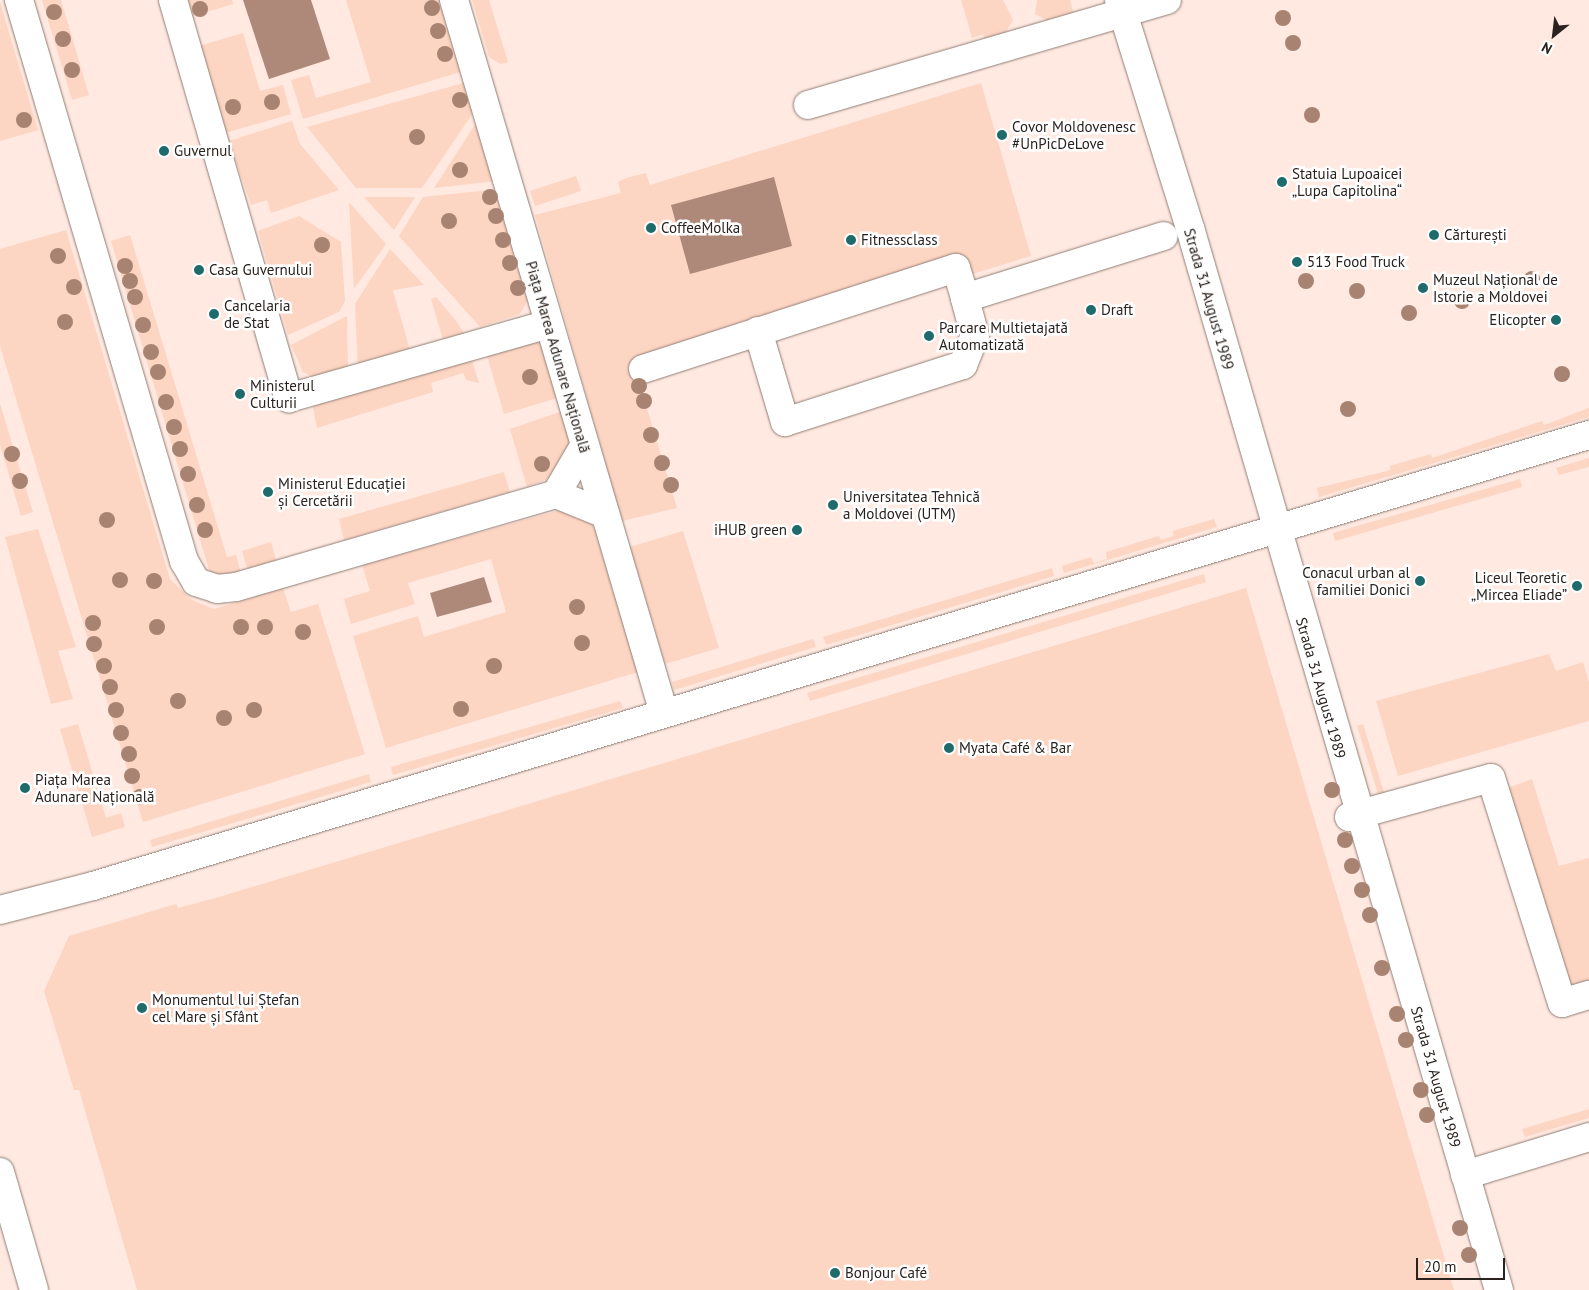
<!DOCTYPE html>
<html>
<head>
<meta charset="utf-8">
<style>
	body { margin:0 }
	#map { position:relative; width:1589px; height:1290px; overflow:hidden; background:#ffe9e0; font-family:"PT Sans",sans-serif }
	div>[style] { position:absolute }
	.green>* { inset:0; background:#fdd5c3 }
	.water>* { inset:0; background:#ae8979 }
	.roads { filter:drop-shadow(0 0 1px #8f7d74) drop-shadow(0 0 1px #8f7d74) }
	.minor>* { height:28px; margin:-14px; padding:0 14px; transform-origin:14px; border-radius:14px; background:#fff }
	.major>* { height:28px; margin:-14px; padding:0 14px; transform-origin:14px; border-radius:14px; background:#fff }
	.trees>* { width:16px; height:16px; margin:-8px; border-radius:50%; background:#a88371 }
	.dots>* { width:14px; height:14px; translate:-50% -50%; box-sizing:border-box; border:2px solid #fff; border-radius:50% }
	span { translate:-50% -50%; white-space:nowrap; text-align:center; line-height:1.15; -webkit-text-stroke:5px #fff; paint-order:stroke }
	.poi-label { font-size:15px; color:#29221e }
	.left { translate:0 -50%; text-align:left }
	.right { translate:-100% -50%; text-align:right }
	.street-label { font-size:15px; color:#29221e }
	.north { position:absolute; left:1529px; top:10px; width:50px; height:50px; -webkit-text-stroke:4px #fff; paint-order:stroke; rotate:209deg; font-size:14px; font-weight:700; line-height:20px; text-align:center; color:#29221e }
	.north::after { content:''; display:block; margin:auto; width:18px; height:22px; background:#29221e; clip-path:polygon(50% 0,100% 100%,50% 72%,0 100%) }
	.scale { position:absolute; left:1416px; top:1258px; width:89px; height:22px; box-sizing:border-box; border:2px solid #29221e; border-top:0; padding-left:6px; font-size:15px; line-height:18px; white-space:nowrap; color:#29221e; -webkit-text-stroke:4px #fff; paint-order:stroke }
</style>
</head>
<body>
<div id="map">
	<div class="green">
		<div style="clip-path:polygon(42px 0,61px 0,89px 95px,72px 100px)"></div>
		<div style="clip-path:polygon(185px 0,232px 0,233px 4px,190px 17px)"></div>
		<div style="clip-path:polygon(346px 0,442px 0,464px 71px,303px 119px,291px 80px,309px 75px,316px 98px,371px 82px)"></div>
		<div style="clip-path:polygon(472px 0,489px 0,508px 62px,501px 64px,489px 57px)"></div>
		<div style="clip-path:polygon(961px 0,1003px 0,1013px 20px,1003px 37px,986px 45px,983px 34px,972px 38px)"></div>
		<div style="clip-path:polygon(1037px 0,1070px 0,1075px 19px,1055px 25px,1035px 14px)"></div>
		<div style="clip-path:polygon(0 2px,38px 130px,0 141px)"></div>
		<div style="clip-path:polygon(243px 33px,260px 91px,283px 85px,291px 114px,225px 133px,199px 46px)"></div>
		<div style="clip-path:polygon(467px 82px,475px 110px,422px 188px,356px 188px,307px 127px)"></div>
		<div style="clip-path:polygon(981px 83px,1031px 256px,634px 378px,639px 382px,677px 508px,622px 521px,535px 215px,621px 193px,618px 182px,626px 178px,646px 173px,650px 185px)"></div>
		<div style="clip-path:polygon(478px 120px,497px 181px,434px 188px)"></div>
		<div style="clip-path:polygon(292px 121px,300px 144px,339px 190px,271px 213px,267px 200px,251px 205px,229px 141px)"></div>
		<div style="clip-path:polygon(576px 176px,581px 191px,535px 206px,530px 191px)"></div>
		<div style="clip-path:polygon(499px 189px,528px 300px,520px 314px,480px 327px,399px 236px,423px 197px)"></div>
		<div style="clip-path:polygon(364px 197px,415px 197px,394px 230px)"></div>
		<div style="clip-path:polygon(349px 202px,386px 244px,354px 289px)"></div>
		<div style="clip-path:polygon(299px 216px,341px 242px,345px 301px,339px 312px,288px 335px,258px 231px)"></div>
		<div style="clip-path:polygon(66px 230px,170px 579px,192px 600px,214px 609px,283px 588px,291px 612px,318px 604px,365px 754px,143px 822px,0 346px,0 249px)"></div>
		<div style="clip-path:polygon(130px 235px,227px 557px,236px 555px,242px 577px,214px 576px,209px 570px,111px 241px)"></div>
		<div style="clip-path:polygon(390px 249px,424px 285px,393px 290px,411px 354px,358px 372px,355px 304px)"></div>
		<div style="clip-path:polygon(436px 297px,457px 322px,467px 338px,444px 343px,431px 299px)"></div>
		<div style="clip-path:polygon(347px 316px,348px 370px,316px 379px,303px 372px,291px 345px)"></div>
		<div style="clip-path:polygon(542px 333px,561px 397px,504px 414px,485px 349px)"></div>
		<div style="clip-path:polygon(469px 351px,479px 383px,466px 380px,463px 373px,431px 383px,433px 392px,317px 428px,312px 402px)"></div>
		<div style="clip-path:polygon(0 404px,33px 512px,21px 516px,0 445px)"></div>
		<div style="clip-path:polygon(1589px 408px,1589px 417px,1319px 497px,1317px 488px,1391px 470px,1390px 466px,1431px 454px,1432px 458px,1542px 421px,1544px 425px)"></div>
		<div style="clip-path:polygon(563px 411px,572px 450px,557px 475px,527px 487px,510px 429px)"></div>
		<div style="clip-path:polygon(1589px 458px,1589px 467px,1559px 475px,1556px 468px)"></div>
		<div style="clip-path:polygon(504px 472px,510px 492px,344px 540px,339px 519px)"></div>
		<div style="clip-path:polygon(1520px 479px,1522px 487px,1335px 541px,1333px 533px)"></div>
		<div style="clip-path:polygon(568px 508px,589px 520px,596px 531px,638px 672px,386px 748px,353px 636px,418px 616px,424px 637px,506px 612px,491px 559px,408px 583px,415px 604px,351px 624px,344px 599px,370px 591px,362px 565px)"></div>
		<div style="clip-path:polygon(1214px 519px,1217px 527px,1064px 573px,1062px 566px,1091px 557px,1094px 563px,1107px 559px,1106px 552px,1159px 536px,1161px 540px,1174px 536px,1173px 531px)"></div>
		<div style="clip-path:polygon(38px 529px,76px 647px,58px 651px,73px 699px,51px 704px,5px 537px)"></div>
		<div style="clip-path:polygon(683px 531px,719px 648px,665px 664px,630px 547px)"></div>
		<div style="clip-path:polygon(271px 542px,277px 563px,248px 571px,242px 551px)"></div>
		<div style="clip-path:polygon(1052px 568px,1054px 576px,826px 645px,823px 637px)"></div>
		<div style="clip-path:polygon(1204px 574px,1206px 582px,810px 701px,807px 693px)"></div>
		<div style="clip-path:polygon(1246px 588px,1454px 1290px,137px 1290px,79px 1090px,74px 1090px,44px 991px,69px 936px,176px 904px,178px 908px,219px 897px)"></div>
		<div style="clip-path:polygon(813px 639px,816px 647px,674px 690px,672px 682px)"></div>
		<div style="clip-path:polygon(1549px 654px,1556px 671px,1583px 662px,1589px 682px,1589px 721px,1398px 776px,1376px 701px)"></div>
		<div style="clip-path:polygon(620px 701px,623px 708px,393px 775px,391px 767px)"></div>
		<div style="clip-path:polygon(78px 724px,106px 818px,121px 813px,125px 827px,92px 837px,60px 729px)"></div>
		<div style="clip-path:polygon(1363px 724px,1386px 799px,1380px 800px,1357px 726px)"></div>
		<div style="clip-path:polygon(369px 774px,371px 782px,152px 847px,150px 840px)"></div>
		<div style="clip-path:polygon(1532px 779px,1559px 866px,1589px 858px,1589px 981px,1570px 987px,1505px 789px)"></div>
		<div style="clip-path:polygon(1589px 1109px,1589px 1118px,1525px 1137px,1522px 1129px)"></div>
	</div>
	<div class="water">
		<div style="clip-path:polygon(243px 0,311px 0,330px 59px,269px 79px)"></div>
		<div style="clip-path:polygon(774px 177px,792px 246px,690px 274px,671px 205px)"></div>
		<div style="clip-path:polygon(484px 577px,492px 602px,437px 617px,430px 593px)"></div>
	</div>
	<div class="roads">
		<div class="minor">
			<div style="left:19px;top:0;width:585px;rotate:73.61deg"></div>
			<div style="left:184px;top:561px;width:24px;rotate:60deg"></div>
			<div style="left:196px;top:582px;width:22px;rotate:18deg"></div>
			<div style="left:217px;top:589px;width:19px;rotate:-6deg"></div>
			<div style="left:236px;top:587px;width:333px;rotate:-16.2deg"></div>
			<div style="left:556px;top:494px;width:53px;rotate:22.2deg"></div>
			<div style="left:173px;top:0;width:415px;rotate:73.8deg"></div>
			<div style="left:289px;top:398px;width:269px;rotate:-15.9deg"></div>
			<div style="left:454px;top:0;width:743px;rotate:73.59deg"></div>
			<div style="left:1119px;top:0;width:239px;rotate:72.7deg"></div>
			<div style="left:1190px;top:228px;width:1106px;rotate:73.78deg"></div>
			<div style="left:808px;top:105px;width:374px;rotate:-16.3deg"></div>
			<div style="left:758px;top:331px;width:95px;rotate:73.5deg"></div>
			<div style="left:785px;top:422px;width:187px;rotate:-17.8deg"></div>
			<div style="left:963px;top:365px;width:31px;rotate:-68deg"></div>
			<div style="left:975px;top:336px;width:39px;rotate:-105deg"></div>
			<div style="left:643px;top:369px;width:329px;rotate:-17.9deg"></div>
			<div style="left:956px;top:268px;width:31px;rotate:73deg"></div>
			<div style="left:965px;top:298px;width:208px;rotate:-17.3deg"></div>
			<div style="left:556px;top:494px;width:56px;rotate:-59.7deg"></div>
			<div style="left:1349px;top:817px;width:147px;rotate:-15.4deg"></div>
			<div style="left:1491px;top:778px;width:236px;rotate:72.5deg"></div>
			<div style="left:1562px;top:1003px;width:28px;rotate:-17deg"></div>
			<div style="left:1465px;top:1175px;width:130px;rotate:-17deg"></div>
		</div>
		<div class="major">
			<div style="left:0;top:910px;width:96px;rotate:-14.5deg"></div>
			<div style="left:93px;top:886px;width:1563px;rotate:-16.78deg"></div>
			<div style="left:0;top:1172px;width:123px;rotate:73.9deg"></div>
		</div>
	</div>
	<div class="trees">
		<div style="left:432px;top:8px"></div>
		<div style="left:200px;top:9px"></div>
		<div style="left:54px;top:12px"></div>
		<div style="left:1283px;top:18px"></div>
		<div style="left:438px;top:31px"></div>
		<div style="left:63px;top:39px"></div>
		<div style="left:1293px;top:43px"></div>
		<div style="left:445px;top:54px"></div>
		<div style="left:72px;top:70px"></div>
		<div style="left:460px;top:100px"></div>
		<div style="left:272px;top:102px"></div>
		<div style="left:233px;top:107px"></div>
		<div style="left:1312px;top:115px"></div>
		<div style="left:24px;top:120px"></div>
		<div style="left:417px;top:137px"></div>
		<div style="left:460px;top:170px"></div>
		<div style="left:490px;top:197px"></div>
		<div style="left:496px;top:216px"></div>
		<div style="left:449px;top:221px"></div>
		<div style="left:503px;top:240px"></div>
		<div style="left:322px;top:245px"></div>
		<div style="left:58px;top:256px"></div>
		<div style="left:510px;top:263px"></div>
		<div style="left:125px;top:266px"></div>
		<div style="left:1532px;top:279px"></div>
		<div style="left:130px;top:281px"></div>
		<div style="left:1306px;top:281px"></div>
		<div style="left:74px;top:287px"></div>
		<div style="left:518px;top:288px"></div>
		<div style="left:1357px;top:291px"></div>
		<div style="left:135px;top:297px"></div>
		<div style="left:1462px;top:301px"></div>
		<div style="left:1409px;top:313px"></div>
		<div style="left:65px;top:322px"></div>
		<div style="left:143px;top:325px"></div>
		<div style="left:151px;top:352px"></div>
		<div style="left:158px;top:372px"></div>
		<div style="left:1562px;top:374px"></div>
		<div style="left:530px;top:377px"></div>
		<div style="left:639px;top:386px"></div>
		<div style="left:644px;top:401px"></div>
		<div style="left:166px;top:402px"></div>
		<div style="left:1348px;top:409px"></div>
		<div style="left:174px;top:427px"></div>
		<div style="left:651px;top:435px"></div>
		<div style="left:180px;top:449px"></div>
		<div style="left:12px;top:454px"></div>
		<div style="left:662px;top:463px"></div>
		<div style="left:542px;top:464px"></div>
		<div style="left:188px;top:474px"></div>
		<div style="left:20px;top:481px"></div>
		<div style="left:671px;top:485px"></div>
		<div style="left:197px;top:505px"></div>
		<div style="left:107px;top:520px"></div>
		<div style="left:205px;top:530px"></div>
		<div style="left:120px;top:580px"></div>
		<div style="left:154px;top:581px"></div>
		<div style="left:577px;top:607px"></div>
		<div style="left:93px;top:623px"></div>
		<div style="left:157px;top:627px"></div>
		<div style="left:241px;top:627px"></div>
		<div style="left:265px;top:627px"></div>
		<div style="left:303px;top:632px"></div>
		<div style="left:582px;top:643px"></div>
		<div style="left:94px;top:644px"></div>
		<div style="left:104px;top:666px"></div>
		<div style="left:494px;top:666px"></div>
		<div style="left:110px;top:687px"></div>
		<div style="left:178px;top:701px"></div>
		<div style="left:461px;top:709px"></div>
		<div style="left:116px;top:710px"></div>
		<div style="left:254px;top:710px"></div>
		<div style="left:224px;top:718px"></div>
		<div style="left:121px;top:733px"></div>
		<div style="left:129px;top:754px"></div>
		<div style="left:132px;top:776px"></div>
		<div style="left:1332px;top:790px"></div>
		<div style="left:140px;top:797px"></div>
		<div style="left:1345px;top:840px"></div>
		<div style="left:1352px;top:866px"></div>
		<div style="left:1362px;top:890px"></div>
		<div style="left:1370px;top:915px"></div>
		<div style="left:1382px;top:968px"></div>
		<div style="left:1397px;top:1014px"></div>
		<div style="left:1406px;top:1040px"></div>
		<div style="left:1421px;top:1090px"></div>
		<div style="left:1427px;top:1115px"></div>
		<div style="left:1460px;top:1228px"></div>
		<div style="left:1469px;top:1255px"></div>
	</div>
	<div class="dots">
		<div style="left:1002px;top:135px;background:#1f6b6b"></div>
		<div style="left:164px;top:151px;background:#1f6b6b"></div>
		<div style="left:1282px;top:182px;background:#1f6b6b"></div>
		<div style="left:651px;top:228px;background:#1f6b6b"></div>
		<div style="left:1434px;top:235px;background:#1f6b6b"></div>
		<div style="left:851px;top:240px;background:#1f6b6b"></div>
		<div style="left:1297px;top:262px;background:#1f6b6b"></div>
		<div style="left:199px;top:270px;background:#1f6b6b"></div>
		<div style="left:1423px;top:288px;background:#1f6b6b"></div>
		<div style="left:1091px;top:310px;background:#1f6b6b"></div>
		<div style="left:214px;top:314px;background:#1f6b6b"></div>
		<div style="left:1556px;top:320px;background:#1f6b6b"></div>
		<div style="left:929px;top:336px;background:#1f6b6b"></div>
		<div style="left:240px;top:394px;background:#1f6b6b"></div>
		<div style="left:268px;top:492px;background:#1f6b6b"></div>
		<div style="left:833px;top:505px;background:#1f6b6b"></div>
		<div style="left:797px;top:530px;background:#1f6b6b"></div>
		<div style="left:1420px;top:581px;background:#1f6b6b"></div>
		<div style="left:1577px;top:586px;background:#1f6b6b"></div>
		<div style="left:949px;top:748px;background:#1f6b6b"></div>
		<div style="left:25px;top:788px;background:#1f6b6b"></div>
		<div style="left:142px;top:1008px;background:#1f6b6b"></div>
		<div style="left:835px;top:1273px;background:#1f6b6b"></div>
	</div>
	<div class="poi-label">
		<span class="left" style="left:1012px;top:135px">Covor Moldovenesc<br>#UnPicDeLove</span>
		<span class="left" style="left:174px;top:151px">Guvernul</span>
		<span class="left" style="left:1292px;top:182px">Statuia Lupoaicei<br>„Lupa Capitolina“</span>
		<span class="left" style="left:661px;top:228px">CoffeeMolka</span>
		<span class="left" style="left:1444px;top:235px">Cărturești</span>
		<span class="left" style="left:861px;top:240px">Fitnessclass</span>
		<span class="left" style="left:1307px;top:262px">513 Food Truck</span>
		<span class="left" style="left:209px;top:270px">Casa Guvernului</span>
		<span class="left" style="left:1433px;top:288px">Muzeul Național de<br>Istorie a Moldovei</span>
		<span class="left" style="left:224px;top:314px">Cancelaria<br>de Stat</span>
		<span class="left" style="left:1101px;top:310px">Draft</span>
		<span class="right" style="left:1546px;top:320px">Elicopter</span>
		<span class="left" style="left:939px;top:336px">Parcare Multietajată<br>Automatizată</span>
		<span class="left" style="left:250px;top:394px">Ministerul<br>Culturii</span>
		<span class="left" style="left:278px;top:492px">Ministerul Educației<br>și Cercetării</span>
		<span class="left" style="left:843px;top:505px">Universitatea Tehnică<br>a Moldovei (UTM)</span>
		<span class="right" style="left:787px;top:530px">iHUB green</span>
		<span class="right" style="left:1410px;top:581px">Conacul urban al<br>familiei Donici</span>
		<span class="right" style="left:1567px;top:586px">Liceul Teoretic<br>„Mircea Eliade”</span>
		<span class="left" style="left:959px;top:748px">Myata Café &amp; Bar</span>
		<span class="left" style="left:35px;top:788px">Piața Marea<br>Adunare Națională</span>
		<span class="left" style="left:152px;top:1008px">Monumentul lui Ștefan<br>cel Mare și Sfânt</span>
		<span class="left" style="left:845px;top:1273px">Bonjour Café</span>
	</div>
	<div class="street-label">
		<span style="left:1209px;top:299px;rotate:74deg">Strada 31 August 1989</span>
		<span style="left:558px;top:357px;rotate:74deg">Piața Marea Adunare Națională</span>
		<span style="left:1321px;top:688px;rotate:74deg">Strada 31 August 1989</span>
		<span style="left:1436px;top:1077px;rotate:74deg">Strada 31 August 1989</span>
	</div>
	<div class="north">N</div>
	<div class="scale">20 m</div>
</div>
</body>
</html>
